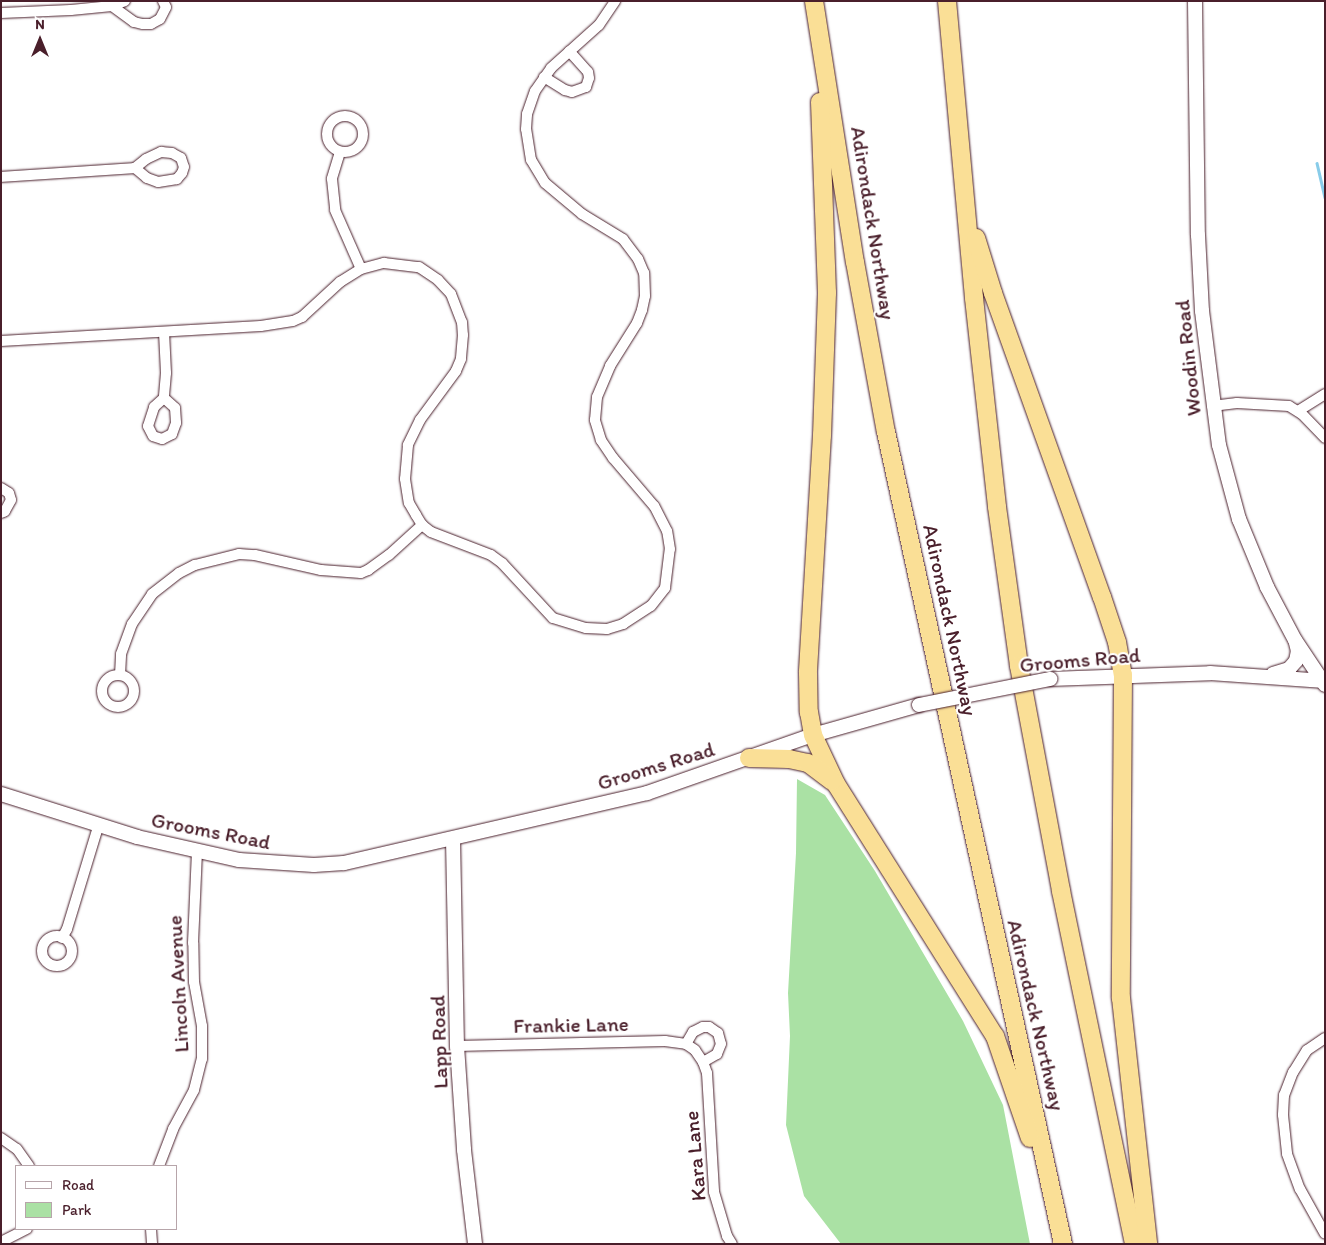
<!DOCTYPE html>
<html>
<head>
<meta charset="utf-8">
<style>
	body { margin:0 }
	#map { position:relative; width:1326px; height:1245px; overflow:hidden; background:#fff; font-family:Itim,sans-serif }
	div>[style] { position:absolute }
	.green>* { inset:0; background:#aae1a4 }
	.stream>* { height:2.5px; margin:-1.25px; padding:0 1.25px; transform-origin:1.25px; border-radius:1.25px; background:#88cce9 }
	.roads { filter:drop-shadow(0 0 1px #4a1f2b) drop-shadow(0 0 1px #4a1f2b) }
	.street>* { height:10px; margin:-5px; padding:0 5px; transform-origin:5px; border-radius:5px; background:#fff }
	.street>.ring { margin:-5px; padding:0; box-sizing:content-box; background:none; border:10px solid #fff; border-radius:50% }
	.secondary>* { height:14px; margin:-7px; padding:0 7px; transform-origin:7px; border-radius:7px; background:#fff }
	.highway>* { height:18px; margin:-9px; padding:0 9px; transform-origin:9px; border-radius:9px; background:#fadf96 }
	.bridges { filter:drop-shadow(0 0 1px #4a1f2b) drop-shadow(0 0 1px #4a1f2b) }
	.secondary-bridge>* { height:14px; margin:-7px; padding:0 7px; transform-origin:7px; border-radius:7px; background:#fff }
	span { translate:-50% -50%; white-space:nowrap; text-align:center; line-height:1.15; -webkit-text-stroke:4px #fff; paint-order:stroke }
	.street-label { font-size:21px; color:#4a1f2b }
	.frame { position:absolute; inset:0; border:2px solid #4a1f2b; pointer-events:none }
	.legend { position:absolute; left:15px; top:1165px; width:162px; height:65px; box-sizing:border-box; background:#fff; border:1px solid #b7a5aa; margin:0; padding:6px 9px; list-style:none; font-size:15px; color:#4a1f2b }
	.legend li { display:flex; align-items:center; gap:10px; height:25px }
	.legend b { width:25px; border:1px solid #b7a5aa }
	.north { position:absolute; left:15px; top:15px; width:50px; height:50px; -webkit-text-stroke:4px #fff; paint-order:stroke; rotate:0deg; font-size:14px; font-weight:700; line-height:20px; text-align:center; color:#4a1f2b }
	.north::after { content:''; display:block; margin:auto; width:18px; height:22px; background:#4a1f2b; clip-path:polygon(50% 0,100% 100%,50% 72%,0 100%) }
</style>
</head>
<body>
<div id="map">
	<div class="green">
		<div style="clip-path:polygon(797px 779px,825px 795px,875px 871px,963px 1021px,1003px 1105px,1030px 1244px,841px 1244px,804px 1196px,786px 1125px,790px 1036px,788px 993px,796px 853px)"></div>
	</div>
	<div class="stream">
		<div style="left:1317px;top:163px;width:35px;rotate:77deg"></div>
	</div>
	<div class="roads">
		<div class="street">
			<div style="left:125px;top:1px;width:14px;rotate:159deg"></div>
			<div style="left:112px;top:6px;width:27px;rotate:36deg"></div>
			<div style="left:134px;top:22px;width:9px;rotate:13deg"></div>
			<div style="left:143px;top:24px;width:8px"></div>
			<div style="left:151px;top:24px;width:10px;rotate:-29deg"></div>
			<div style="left:160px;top:19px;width:13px;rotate:-63deg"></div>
			<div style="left:166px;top:7px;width:7px;rotate:-117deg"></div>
			<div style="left:1px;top:13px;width:70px;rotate:-2.5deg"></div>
			<div style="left:71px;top:10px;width:41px;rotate:-5.6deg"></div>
			<div style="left:544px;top:77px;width:25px;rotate:32deg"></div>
			<div style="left:565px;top:90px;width:7px;rotate:16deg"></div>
			<div style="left:572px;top:92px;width:15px;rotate:-20deg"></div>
			<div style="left:586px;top:87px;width:9px;rotate:-72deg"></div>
			<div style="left:589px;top:78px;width:6px;rotate:-99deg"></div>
			<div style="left:588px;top:72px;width:28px;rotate:-132deg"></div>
			<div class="ring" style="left:327px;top:116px;width:26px;height:26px"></div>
			<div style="left:161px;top:152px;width:11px;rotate:5deg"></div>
			<div style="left:172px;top:153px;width:10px;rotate:29deg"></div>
			<div style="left:181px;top:158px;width:9px;rotate:72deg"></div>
			<div style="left:184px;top:167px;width:6px;rotate:108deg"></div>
			<div style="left:182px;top:173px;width:8px;rotate:130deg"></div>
			<div style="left:177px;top:179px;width:19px;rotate:171deg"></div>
			<div style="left:158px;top:182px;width:12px;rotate:-160deg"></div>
			<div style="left:147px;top:178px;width:16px;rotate:-140deg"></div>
			<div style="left:135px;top:168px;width:14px;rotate:-39deg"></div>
			<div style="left:146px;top:159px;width:17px;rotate:-25deg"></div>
			<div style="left:340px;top:152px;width:28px;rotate:107deg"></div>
			<div style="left:332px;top:179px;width:31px;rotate:84deg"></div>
			<div style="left:335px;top:210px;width:64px;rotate:66.2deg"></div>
			<div style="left:1px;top:177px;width:134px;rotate:-3.8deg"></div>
			<div style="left:164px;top:332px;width:41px;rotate:87.2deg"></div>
			<div style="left:166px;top:373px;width:25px;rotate:95deg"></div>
			<div style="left:1px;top:341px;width:260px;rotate:-3.3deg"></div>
			<div style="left:261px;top:326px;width:32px;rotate:-9deg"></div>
			<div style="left:293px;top:321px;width:10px;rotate:-24deg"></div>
			<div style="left:302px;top:317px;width:52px;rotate:-42.6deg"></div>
			<div style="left:340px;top:282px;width:25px;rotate:-32deg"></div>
			<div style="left:361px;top:269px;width:24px;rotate:-15deg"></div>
			<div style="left:384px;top:263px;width:35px;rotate:7deg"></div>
			<div style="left:419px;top:267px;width:23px;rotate:34deg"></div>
			<div style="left:438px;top:280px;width:19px;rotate:47deg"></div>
			<div style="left:451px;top:294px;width:30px;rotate:69deg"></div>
			<div style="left:462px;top:322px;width:13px;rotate:86deg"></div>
			<div style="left:463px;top:335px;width:24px;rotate:95deg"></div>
			<div style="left:461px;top:359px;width:13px;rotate:113deg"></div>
			<div style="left:456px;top:371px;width:61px;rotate:126.3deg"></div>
			<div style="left:420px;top:420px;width:28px;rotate:116deg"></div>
			<div style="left:408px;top:445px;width:34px;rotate:95deg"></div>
			<div style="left:405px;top:479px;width:24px;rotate:81deg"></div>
			<div style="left:409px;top:503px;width:14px;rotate:60deg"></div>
			<div style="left:416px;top:515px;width:12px;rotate:59deg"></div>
			<div style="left:422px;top:525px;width:11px;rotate:38deg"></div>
			<div style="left:431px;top:532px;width:64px;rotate:21deg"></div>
			<div style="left:491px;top:555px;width:14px;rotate:36deg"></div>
			<div style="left:502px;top:563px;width:75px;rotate:47.2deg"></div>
			<div style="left:553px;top:618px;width:34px;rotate:17deg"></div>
			<div style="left:586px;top:628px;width:21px;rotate:3deg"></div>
			<div style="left:607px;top:629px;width:17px;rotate:-17deg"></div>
			<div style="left:623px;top:624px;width:33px;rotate:-33deg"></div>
			<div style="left:651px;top:606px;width:23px;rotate:-52deg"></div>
			<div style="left:665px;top:588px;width:39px;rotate:-83deg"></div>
			<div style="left:670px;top:549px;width:18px;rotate:-99deg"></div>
			<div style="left:667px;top:531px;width:28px;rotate:-117deg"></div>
			<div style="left:654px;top:506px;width:63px;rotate:-130.5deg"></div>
			<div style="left:613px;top:458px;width:22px;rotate:-124deg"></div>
			<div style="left:601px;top:440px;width:21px;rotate:-107deg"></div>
			<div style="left:595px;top:420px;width:23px;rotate:-85deg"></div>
			<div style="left:597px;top:397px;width:34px;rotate:-67deg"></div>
			<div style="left:610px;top:366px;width:51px;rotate:-57.9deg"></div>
			<div style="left:637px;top:323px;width:14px;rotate:-69deg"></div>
			<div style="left:642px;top:310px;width:14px;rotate:-78deg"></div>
			<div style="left:645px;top:296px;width:23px;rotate:-92deg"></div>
			<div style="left:644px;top:273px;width:15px;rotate:-113deg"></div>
			<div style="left:638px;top:259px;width:25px;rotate:-127deg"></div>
			<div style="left:623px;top:239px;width:48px;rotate:-148.6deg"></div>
			<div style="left:582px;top:214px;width:48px;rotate:-140deg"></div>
			<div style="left:545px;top:183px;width:27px;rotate:-121deg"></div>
			<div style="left:531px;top:160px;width:31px;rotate:-99deg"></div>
			<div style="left:526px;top:129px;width:15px;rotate:-86deg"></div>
			<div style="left:527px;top:114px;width:24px;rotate:-71deg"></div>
			<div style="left:535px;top:91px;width:28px;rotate:-55deg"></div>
			<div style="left:551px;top:68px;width:64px;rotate:-41.9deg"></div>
			<div style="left:599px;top:25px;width:29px;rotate:-56deg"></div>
			<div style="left:164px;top:398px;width:15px;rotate:42deg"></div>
			<div style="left:175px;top:408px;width:15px;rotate:86deg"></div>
			<div style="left:176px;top:423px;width:12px;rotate:110deg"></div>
			<div style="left:172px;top:434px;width:11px;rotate:153deg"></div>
			<div style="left:162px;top:439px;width:9px;rotate:-162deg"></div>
			<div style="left:153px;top:436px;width:11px;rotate:-117deg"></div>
			<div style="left:148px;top:426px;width:20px;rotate:-72deg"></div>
			<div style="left:154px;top:407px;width:13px;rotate:-42deg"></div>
			<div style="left:1212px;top:406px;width:25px;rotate:-7deg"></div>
			<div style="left:1237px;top:403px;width:52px;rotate:3.3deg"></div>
			<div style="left:1289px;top:406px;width:15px;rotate:32deg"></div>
			<div style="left:1302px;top:414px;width:33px;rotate:46deg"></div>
			<div style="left:1298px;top:411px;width:32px;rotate:-32deg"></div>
			<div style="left:1px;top:488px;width:9px;rotate:32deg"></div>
			<div style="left:9px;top:493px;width:7px;rotate:74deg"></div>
			<div style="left:11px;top:500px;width:13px;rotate:119deg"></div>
			<div style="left:5px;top:511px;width:4px;rotate:153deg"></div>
			<div style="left:120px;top:675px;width:21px;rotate:-87deg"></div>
			<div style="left:121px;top:654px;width:32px;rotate:-70deg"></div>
			<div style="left:132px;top:624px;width:36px;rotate:-56deg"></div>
			<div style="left:152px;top:594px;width:34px;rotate:-38deg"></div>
			<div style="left:179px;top:573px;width:18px;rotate:-27deg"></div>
			<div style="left:195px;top:565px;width:45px;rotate:-14deg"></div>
			<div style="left:239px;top:554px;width:16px;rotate:4deg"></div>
			<div style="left:255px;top:555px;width:68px;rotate:12.8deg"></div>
			<div style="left:321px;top:570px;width:40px;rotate:4.3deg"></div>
			<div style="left:361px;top:573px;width:8px;rotate:-23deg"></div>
			<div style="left:368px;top:570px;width:26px;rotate:-36deg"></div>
			<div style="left:389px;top:555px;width:45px;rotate:-42.3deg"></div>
			<div class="ring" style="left:102px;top:675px;width:22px;height:22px"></div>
			<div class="ring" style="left:42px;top:936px;width:20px;height:20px"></div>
			<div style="left:62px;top:938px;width:10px;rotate:-61deg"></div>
			<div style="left:67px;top:929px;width:110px;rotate:-73.1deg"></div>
			<div style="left:703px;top:1027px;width:6px"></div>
			<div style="left:709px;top:1027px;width:11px;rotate:34deg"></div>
			<div style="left:718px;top:1033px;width:11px;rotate:75deg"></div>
			<div style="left:721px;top:1044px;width:11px;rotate:112deg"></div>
			<div style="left:717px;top:1054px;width:16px;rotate:150deg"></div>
			<div style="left:703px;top:1062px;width:14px;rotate:-124deg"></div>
			<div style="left:695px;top:1050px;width:11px;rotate:-146deg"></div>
			<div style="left:686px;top:1044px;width:14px;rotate:-60deg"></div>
			<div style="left:693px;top:1032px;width:11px;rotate:-27deg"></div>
			<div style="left:1325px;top:1038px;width:22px;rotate:146deg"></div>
			<div style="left:1307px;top:1050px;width:26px;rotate:122deg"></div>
			<div style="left:1293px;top:1072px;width:25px;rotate:111deg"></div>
			<div style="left:1284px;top:1095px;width:20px;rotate:93deg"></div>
			<div style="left:1283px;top:1115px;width:39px;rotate:84deg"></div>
			<div style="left:1287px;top:1154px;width:37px;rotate:70deg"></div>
			<div style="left:1300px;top:1189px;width:51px;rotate:60.9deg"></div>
			<div style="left:457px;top:1046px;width:208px;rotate:-1.4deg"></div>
			<div style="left:665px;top:1041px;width:21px;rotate:8deg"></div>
			<div style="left:703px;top:1062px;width:12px;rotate:70deg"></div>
			<div style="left:707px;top:1073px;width:119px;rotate:86.6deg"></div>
			<div style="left:714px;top:1192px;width:46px;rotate:73.5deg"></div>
			<div style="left:727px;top:1236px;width:9px;rotate:58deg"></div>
			<div style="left:1px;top:1138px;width:19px;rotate:35deg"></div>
			<div style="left:17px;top:1149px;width:21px;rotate:55deg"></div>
			<div style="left:159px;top:1166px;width:40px;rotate:-69deg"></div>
			<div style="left:173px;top:1129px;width:44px;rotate:-61.7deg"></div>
			<div style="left:194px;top:1090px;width:32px;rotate:-76deg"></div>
			<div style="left:202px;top:1059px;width:33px;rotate:-90deg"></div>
			<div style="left:202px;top:1026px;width:45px;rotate:-100.3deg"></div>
			<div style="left:194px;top:982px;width:39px;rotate:-91deg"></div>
			<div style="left:193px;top:943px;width:92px;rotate:-87.5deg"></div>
			<div style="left:151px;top:1229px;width:15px;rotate:86deg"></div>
			<div style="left:1px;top:1242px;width:29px;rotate:-27deg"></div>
		</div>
		<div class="secondary">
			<div style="left:1195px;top:1px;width:234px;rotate:89.3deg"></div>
			<div style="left:1198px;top:235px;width:76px;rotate:87deg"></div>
			<div style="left:1202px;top:311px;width:135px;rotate:82.8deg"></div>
			<div style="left:1219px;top:445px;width:77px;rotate:74.9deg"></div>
			<div style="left:1239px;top:519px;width:74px;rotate:67.6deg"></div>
			<div style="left:1267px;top:587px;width:60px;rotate:62.2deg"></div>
			<div style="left:1295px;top:640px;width:54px;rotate:56.3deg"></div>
			<div style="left:1273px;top:674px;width:17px;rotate:-17deg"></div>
			<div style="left:1289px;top:669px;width:11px;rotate:-49deg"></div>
			<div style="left:1296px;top:661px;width:10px;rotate:-79deg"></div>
			<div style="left:1298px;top:651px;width:8px;rotate:-104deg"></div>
			<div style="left:1050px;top:679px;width:160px;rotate:-2.1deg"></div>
			<div style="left:1210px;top:673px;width:115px;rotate:4deg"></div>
			<div style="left:1px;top:794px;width:143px;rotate:17.5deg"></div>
			<div style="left:137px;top:837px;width:105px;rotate:12.7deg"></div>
			<div style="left:239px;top:860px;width:75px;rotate:3.8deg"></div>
			<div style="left:314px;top:865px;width:30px;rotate:-4deg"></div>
			<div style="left:344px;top:863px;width:311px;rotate:-13deg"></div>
			<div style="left:647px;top:793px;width:176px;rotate:-19.3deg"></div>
			<div style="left:813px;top:735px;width:110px;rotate:-15.8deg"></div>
			<div style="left:453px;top:839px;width:207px;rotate:88.9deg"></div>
			<div style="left:457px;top:1046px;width:104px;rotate:86.1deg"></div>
			<div style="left:464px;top:1150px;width:95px;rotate:83.3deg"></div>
		</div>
		<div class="highway">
			<div style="left:814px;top:1px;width:264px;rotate:81.1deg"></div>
			<div style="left:855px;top:262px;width:173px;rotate:79.7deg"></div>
			<div style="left:886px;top:432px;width:831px;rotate:77.7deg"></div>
			<div style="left:947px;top:1px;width:298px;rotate:84.8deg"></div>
			<div style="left:974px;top:298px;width:210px;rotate:83.7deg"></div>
			<div style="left:997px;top:507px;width:161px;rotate:82.1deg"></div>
			<div style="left:1019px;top:666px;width:229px;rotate:79.4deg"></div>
			<div style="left:1061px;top:891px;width:360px;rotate:78.3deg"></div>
			<div style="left:820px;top:102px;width:191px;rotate:87.9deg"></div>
			<div style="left:827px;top:293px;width:142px;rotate:92deg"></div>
			<div style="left:822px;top:435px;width:238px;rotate:93.4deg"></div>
			<div style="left:808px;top:673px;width:39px;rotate:89deg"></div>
			<div style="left:809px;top:712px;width:23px;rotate:80deg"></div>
			<div style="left:813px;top:735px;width:54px;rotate:64.9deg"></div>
			<div style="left:836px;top:784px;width:298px;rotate:57.8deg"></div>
			<div style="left:995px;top:1036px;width:108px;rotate:71.1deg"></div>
			<div style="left:976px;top:238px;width:58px;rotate:72.8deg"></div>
			<div style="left:993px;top:293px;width:323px;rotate:70.3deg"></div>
			<div style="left:1102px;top:597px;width:47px;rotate:71.6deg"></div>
			<div style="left:1117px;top:642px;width:34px;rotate:80deg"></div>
			<div style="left:1123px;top:675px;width:323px;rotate:90.4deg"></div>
			<div style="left:1121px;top:998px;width:247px;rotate:83.7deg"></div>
			<div style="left:749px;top:758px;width:40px;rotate:1.4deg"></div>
			<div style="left:789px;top:759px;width:19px;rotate:12deg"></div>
			<div style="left:808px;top:763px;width:30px;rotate:37deg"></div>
		</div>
	</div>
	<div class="bridges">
		<div class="secondary-bridge">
			<div style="left:919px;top:705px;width:134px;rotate:-11.2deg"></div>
		</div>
	</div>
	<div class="street-label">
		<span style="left:873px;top:223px;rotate:81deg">Adirondack Northway</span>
		<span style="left:1188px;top:358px;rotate:-96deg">Woodin Road</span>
		<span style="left:950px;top:620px;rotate:78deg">Adirondack Northway</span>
		<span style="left:1080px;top:660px;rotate:-5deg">Grooms Road</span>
		<span style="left:656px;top:766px;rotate:-17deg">Grooms Road</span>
		<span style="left:211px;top:831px;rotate:11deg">Grooms Road</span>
		<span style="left:178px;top:984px;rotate:-93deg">Lincoln Avenue</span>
		<span style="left:1036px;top:1015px;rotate:77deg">Adirondack Northway</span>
		<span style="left:571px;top:1025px;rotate:-1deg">Frankie Lane</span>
		<span style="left:439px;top:1042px;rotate:-92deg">Lapp Road</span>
		<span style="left:695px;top:1156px;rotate:-95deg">Kara Lane</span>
	</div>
	<div class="frame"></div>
	<ul class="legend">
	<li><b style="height:6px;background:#fff"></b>Road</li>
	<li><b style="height:14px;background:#aae1a4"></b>Park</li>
	</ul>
	<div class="north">N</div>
</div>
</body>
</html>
